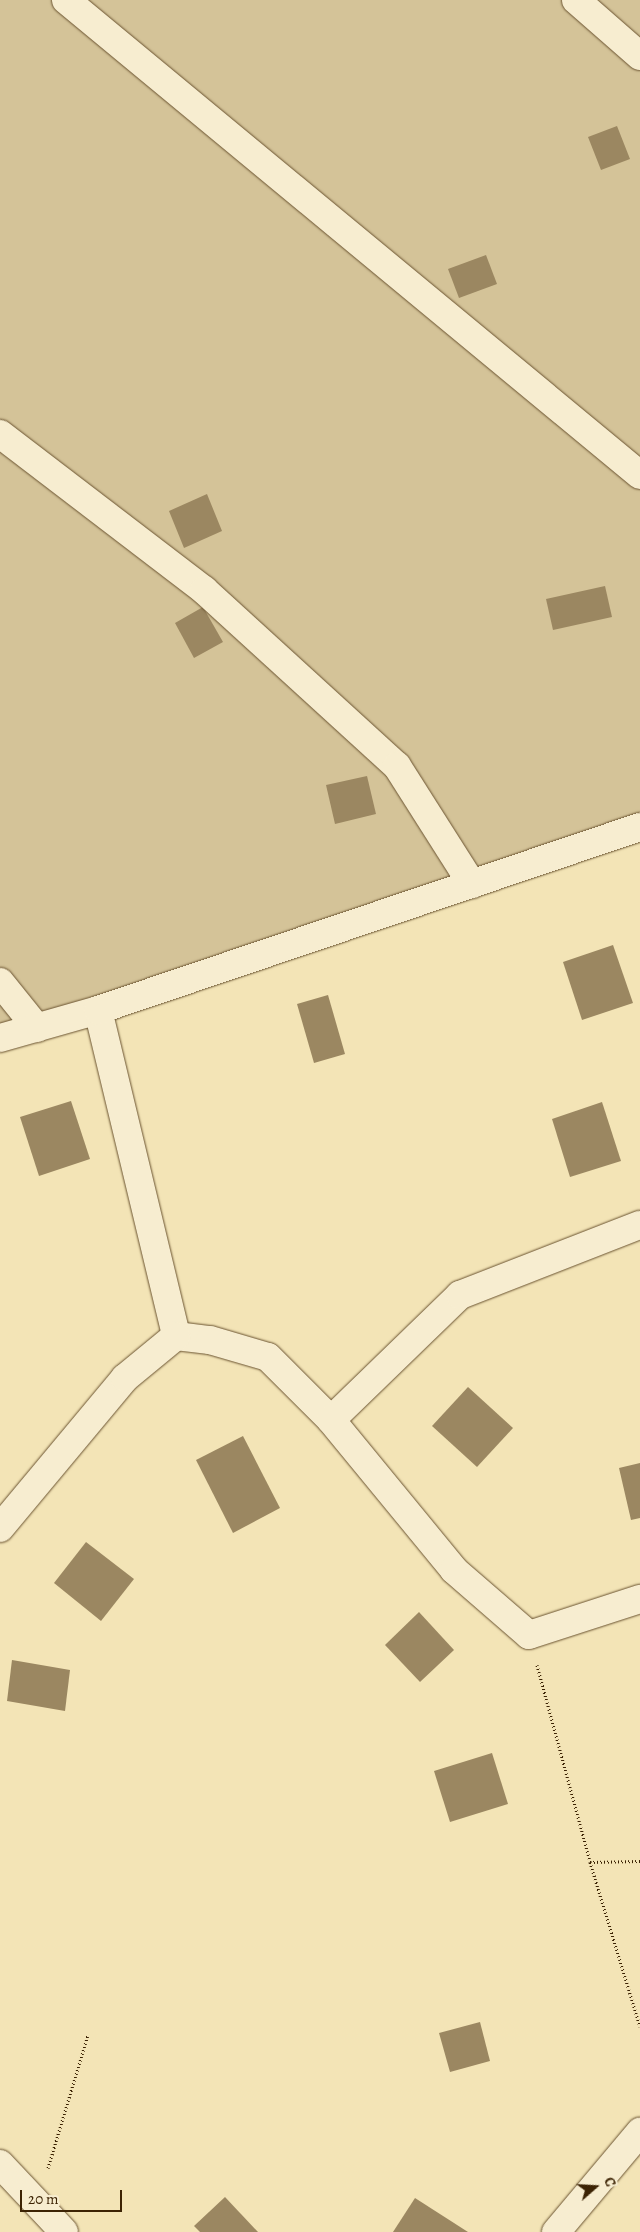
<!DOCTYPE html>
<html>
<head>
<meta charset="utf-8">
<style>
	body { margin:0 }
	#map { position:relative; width:640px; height:2232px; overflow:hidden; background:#f3e4b6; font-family:Alegreya,serif }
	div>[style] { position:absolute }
	.green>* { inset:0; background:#d4c398 }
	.building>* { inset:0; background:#9b8761 }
	.path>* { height:3px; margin-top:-1.5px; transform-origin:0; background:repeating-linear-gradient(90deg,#3c2304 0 1px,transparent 0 3.5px) }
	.roads { filter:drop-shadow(0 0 1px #6a5330) drop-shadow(0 0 1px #6a5330) }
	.minor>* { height:28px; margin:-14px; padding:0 14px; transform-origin:14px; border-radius:14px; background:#f7edd0 }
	span { translate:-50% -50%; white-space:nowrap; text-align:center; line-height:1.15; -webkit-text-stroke:5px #f7edd0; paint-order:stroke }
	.north { position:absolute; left:570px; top:2162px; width:50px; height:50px; -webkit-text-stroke:4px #f7edd0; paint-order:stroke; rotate:71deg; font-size:14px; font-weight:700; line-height:20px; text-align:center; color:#3c2304 }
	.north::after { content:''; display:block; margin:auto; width:18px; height:22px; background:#3c2304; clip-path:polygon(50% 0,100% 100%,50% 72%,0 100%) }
	.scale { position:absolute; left:20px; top:2190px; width:102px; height:22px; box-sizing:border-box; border:2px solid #3c2304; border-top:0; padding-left:6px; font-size:15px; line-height:18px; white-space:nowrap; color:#3c2304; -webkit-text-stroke:4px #f7edd0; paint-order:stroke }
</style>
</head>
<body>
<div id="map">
	<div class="green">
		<div style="clip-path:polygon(0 0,640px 0,640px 827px,0 1038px)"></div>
	</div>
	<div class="building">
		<div style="clip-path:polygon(617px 126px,630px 159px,601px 170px,588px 137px)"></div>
		<div style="clip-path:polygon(486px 255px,497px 284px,459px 298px,448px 269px)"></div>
		<div style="clip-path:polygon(207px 494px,222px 531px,184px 548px,169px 511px)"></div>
		<div style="clip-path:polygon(605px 586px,612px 617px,553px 630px,546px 599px)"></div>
		<div style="clip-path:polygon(203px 607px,223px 642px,194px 658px,175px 623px)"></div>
		<div style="clip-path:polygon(367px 776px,376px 814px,335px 824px,326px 785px)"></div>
		<div style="clip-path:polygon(613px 945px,633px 1003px,582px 1020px,563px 962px)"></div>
		<div style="clip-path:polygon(328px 995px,345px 1054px,314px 1063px,297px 1004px)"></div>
		<div style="clip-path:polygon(71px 1101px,90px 1159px,39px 1176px,20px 1117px)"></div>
		<div style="clip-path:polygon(602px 1102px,621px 1161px,570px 1177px,552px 1119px)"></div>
		<div style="clip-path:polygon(468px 1387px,513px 1428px,477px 1467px,432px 1426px)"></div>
		<div style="clip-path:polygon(243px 1436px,280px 1508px,233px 1533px,196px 1460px)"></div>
		<div style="clip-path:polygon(640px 1463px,640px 1518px,631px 1520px,619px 1468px)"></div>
		<div style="clip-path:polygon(86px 1542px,134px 1579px,101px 1621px,54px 1583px)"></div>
		<div style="clip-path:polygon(419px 1612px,454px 1650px,420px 1682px,385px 1645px)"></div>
		<div style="clip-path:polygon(12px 1660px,70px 1670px,65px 1711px,7px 1701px)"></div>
		<div style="clip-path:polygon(492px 1753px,508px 1804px,450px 1822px,434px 1771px)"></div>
		<div style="clip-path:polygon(480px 2022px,490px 2061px,450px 2072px,439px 2033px)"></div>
		<div style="clip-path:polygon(225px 2197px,258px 2232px,200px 2232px,194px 2226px)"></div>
		<div style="clip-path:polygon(415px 2198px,468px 2232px,393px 2232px)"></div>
	</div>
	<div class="path">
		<div style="left:537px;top:1665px;width:204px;rotate:74.9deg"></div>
		<div style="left:590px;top:1862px;width:172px;rotate:73.1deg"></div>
		<div style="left:590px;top:1862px;width:50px;rotate:-1.1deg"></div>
		<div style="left:48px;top:2168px;width:139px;rotate:-73.3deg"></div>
	</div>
	<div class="roads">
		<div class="minor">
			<div style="left:66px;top:0;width:745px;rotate:39.61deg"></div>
			<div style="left:576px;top:0;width:85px;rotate:41.2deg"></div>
			<div style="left:0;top:434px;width:257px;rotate:37.4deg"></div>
			<div style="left:204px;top:590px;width:261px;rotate:42.4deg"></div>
			<div style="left:397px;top:766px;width:140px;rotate:57.6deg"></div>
			<div style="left:0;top:982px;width:59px;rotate:51.2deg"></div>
			<div style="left:98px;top:1010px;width:335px;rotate:76.5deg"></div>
			<div style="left:176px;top:1336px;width:34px;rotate:7deg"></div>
			<div style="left:210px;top:1340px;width:60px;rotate:16.3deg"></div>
			<div style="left:268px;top:1357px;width:89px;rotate:45deg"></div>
			<div style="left:331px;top:1420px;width:194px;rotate:50.6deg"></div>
			<div style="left:454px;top:1570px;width:99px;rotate:40.9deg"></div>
			<div style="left:529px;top:1635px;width:117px;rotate:-18deg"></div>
			<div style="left:0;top:1038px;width:102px;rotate:-15.9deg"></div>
			<div style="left:98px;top:1010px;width:572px;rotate:-18.66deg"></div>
			<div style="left:331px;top:1420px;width:180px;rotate:-44.1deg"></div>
			<div style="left:460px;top:1295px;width:193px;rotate:-21.3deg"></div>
			<div style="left:0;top:1528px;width:195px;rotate:-50.2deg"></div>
			<div style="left:125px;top:1378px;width:66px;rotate:-39.5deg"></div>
			<div style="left:0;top:2164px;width:93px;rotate:46.7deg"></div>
			<div style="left:556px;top:2232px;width:131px;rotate:-50deg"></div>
		</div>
	</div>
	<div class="north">С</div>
	<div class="scale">20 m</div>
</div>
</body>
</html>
